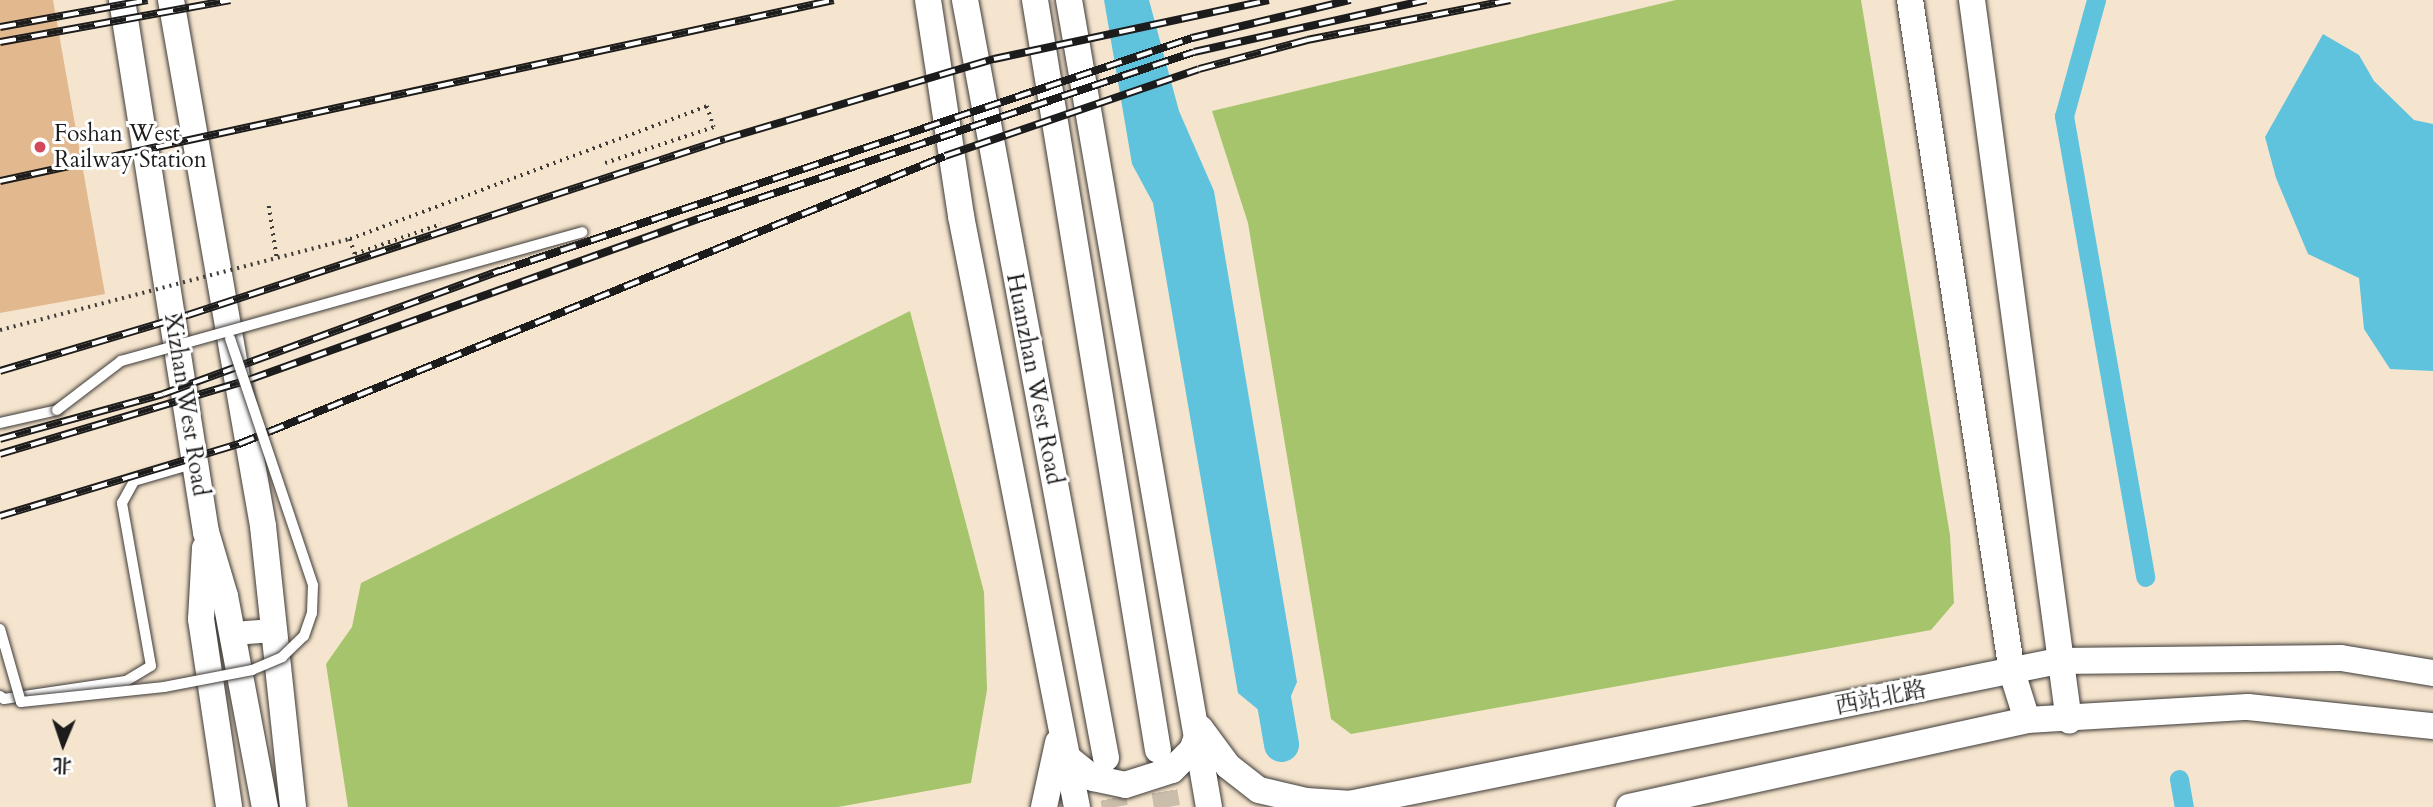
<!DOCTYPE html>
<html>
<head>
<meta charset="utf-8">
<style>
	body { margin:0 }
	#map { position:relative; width:2433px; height:807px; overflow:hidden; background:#f6e5ce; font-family:Cardo,"Noto Serif SC",serif }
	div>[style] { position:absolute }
	.green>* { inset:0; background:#a6c46b }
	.water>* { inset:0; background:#60c3de }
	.canal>* { height:19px; margin:-9.5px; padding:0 9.5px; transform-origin:9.5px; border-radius:9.5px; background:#60c3de }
	.river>* { height:35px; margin:-17.5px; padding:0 17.5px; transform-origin:17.5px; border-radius:17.5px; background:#60c3de }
	.building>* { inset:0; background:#e2b88f }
	.secondary-tunnel>* { height:26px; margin-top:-13px; transform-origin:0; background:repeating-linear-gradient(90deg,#cabdaa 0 26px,transparent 0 39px) }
	.path>* { height:3.5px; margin-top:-1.75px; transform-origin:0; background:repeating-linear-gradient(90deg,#3d3a37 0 2px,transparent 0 7px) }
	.roads { filter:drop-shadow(0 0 2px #3d3a37) drop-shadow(0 0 2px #3d3a37) }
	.service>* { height:10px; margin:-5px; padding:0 5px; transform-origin:5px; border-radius:5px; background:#fff }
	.tertiary>* { height:23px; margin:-11.5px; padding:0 11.5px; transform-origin:11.5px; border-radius:11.5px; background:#fff }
	.secondary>* { height:26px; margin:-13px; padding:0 13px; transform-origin:13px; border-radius:13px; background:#fff }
	.rail>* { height:8px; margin-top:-4px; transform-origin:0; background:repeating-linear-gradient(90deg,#fff 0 16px,#1c1c1c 0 32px); box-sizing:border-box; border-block:2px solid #1c1c1c }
	.path-bridge>* { height:3.5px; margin-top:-1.75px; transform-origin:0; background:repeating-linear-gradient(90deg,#3d3a37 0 2px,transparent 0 7px) }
	.bridges { filter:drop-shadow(0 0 2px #3d3a37) drop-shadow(0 0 2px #3d3a37) }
	.service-bridge>* { height:10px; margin:-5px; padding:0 5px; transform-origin:5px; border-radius:5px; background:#fff }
	.dots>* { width:19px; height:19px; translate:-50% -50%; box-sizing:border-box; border:4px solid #fff; border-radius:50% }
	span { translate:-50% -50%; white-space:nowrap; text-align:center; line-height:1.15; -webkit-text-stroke:6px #fff; paint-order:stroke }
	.poi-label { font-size:23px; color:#1c1c1c }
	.left { translate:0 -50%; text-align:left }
	.street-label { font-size:23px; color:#1c1c1c }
	.north { position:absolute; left:28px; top:709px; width:70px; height:70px; -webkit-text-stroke:5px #fff; paint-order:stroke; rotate:182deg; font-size:19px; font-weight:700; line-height:28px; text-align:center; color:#1c1c1c }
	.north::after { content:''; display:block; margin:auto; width:24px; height:32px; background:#1c1c1c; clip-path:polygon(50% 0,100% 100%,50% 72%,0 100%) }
</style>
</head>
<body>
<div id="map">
	<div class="green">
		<div style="clip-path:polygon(1676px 0,1861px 0,1950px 535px,1954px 603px,1931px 630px,1351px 734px,1331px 719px,1248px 223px,1212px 111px)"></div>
		<div style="clip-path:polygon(910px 311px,984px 592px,987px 690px,971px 783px,838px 807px,348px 807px,326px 664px,352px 627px,361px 583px)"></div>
	</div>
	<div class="water">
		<div style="clip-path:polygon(1104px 0,1149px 0,1179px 111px,1214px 191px,1297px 682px,1278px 726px,1238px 693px,1153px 203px,1132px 164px)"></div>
		<div style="clip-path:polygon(2323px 34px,2359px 55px,2374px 81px,2414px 120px,2433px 124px,2433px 371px,2390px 369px,2364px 329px,2359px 278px,2308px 254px,2276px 178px,2265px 137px)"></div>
	</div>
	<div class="canal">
		<div style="left:2096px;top:0;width:120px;rotate:105.4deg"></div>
		<div style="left:2064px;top:116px;width:468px;rotate:80deg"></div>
		<div style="left:2179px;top:779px;width:28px;rotate:80deg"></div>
	</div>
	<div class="river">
		<div style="left:1270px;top:680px;width:65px;rotate:80.2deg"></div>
	</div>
	<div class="building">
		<div style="clip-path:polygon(0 0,53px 0,105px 294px,0 313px)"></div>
	</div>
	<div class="secondary-tunnel">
		<div style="left:1158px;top:753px;width:55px;rotate:80.5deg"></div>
		<div style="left:1106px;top:760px;width:48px;rotate:79.2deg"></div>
	</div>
	<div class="path">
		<div style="left:605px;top:163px;width:115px;rotate:-18.3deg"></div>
		<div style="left:269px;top:206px;width:54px;rotate:81.4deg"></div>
		<div style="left:350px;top:239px;width:16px;rotate:72deg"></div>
		<div style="left:355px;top:254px;width:91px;rotate:-19.2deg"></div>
	</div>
	<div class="roads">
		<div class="service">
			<div style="left:0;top:423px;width:58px;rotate:-12.8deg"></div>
			<div style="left:0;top:696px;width:5px;rotate:37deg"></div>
			<div style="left:4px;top:699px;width:123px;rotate:-8.4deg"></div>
			<div style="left:126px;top:681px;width:29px;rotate:-31deg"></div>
			<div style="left:151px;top:666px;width:166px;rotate:-100.1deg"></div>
			<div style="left:122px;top:503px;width:25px;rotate:-61deg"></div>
			<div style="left:134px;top:481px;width:60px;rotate:-16.3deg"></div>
		</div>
		<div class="tertiary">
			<div style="left:233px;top:633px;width:40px;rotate:-4.3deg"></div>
		</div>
		<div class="secondary">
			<div style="left:122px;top:0;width:539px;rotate:81.03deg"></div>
			<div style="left:206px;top:532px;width:67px;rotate:73.5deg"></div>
			<div style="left:225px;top:596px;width:215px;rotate:79.3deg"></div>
			<div style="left:171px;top:0;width:534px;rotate:80.08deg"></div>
			<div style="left:263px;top:526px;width:283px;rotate:83.9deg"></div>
			<div style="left:928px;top:0;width:219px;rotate:81.3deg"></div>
			<div style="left:961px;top:216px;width:602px;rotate:78.9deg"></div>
			<div style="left:965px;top:0;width:771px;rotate:79.46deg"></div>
			<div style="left:1035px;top:0;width:760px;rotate:80.69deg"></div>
			<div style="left:1069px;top:0;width:819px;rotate:80.16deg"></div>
			<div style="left:1910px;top:0;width:680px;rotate:81.37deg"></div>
			<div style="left:2012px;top:672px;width:50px;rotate:72.6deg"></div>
			<div style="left:1972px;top:0;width:727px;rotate:82.34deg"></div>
			<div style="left:205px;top:548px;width:71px;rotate:93.2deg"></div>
			<div style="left:201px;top:619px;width:190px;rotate:81.5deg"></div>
			<div style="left:1200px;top:728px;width:47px;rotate:53.6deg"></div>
			<div style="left:1228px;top:766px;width:39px;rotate:38deg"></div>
			<div style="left:1259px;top:790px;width:48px;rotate:13.2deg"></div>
			<div style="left:1306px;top:801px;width:46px;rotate:3.7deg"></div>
			<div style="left:1068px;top:758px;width:32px;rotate:39deg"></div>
			<div style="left:1093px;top:778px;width:33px;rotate:12deg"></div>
			<div style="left:1125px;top:785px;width:49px;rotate:-17.7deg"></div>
			<div style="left:1172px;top:770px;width:28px;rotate:-45deg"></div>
			<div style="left:1192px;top:750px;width:14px;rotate:-69deg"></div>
			<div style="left:1044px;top:807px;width:66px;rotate:-77.7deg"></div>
			<div style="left:1334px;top:807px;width:739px;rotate:-11.4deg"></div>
			<div style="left:2058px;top:661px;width:283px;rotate:-0.6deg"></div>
			<div style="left:2341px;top:658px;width:93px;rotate:9.3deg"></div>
			<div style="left:1629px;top:807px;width:407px;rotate:-12.3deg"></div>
			<div style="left:2027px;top:720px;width:221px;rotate:-3.4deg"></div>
			<div style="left:2248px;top:707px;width:186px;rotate:5.9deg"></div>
		</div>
	</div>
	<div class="rail">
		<div style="left:0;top:27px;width:150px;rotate:-10.3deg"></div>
		<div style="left:0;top:42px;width:234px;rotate:-10.3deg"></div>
		<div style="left:0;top:181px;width:853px;rotate:-12.24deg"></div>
		<div style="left:0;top:371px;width:196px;rotate:-16.6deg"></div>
		<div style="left:188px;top:315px;width:565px;rotate:-18.15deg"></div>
		<div style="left:725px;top:139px;width:281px;rotate:-16.6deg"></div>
		<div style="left:994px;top:59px;width:281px;rotate:-12.1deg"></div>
		<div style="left:0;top:439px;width:169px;rotate:-15.4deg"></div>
		<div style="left:163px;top:394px;width:359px;rotate:-20.1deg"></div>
		<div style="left:500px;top:271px;width:730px;rotate:-18.61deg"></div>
		<div style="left:1192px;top:38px;width:163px;rotate:-13.5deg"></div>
		<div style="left:0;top:454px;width:262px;rotate:-16.6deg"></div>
		<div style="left:251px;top:379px;width:475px;rotate:-19.7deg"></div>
		<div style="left:698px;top:219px;width:523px;rotate:-18.61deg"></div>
		<div style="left:1194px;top:52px;width:238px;rotate:-12.6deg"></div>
		<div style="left:0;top:516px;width:250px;rotate:-16.8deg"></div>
		<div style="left:239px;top:444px;width:762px;rotate:-22.19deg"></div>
		<div style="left:945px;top:156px;width:268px;rotate:-18.9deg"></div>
		<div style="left:1199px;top:69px;width:112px;rotate:-15deg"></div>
		<div style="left:1307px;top:40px;width:207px;rotate:-11.1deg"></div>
	</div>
	<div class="path-bridge">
		<div style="left:0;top:330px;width:362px;rotate:-14.6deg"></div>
		<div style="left:350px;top:239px;width:381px;rotate:-20.4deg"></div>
		<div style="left:707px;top:106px;width:22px;rotate:72deg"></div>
	</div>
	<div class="bridges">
		<div class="service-bridge">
			<div style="left:57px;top:410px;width:81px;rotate:-37.4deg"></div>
			<div style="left:121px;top:361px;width:479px;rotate:-15.6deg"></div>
			<div style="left:0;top:629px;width:76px;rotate:74deg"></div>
			<div style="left:21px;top:702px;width:144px;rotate:-6deg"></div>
			<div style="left:164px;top:687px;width:90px;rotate:-10.9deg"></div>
			<div style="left:252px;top:670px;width:33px;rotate:-23deg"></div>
			<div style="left:282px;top:657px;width:30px;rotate:-44deg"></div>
			<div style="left:304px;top:636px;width:24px;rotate:-71deg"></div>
			<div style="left:312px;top:613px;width:28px;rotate:-88deg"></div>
			<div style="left:313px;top:585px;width:260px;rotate:-108.6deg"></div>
		</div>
	</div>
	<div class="dots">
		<div style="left:40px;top:147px;background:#d1495b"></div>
	</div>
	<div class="poi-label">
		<span class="left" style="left:54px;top:147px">Foshan West<br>Railway Station</span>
	</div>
	<div class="street-label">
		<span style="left:1034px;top:379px;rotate:79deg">Huanzhan West Road</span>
		<span style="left:186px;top:405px;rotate:81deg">Xizhan West Road</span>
		<span style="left:1881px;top:698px;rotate:-11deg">西站北路</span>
	</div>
	<div class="north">北</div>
</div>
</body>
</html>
